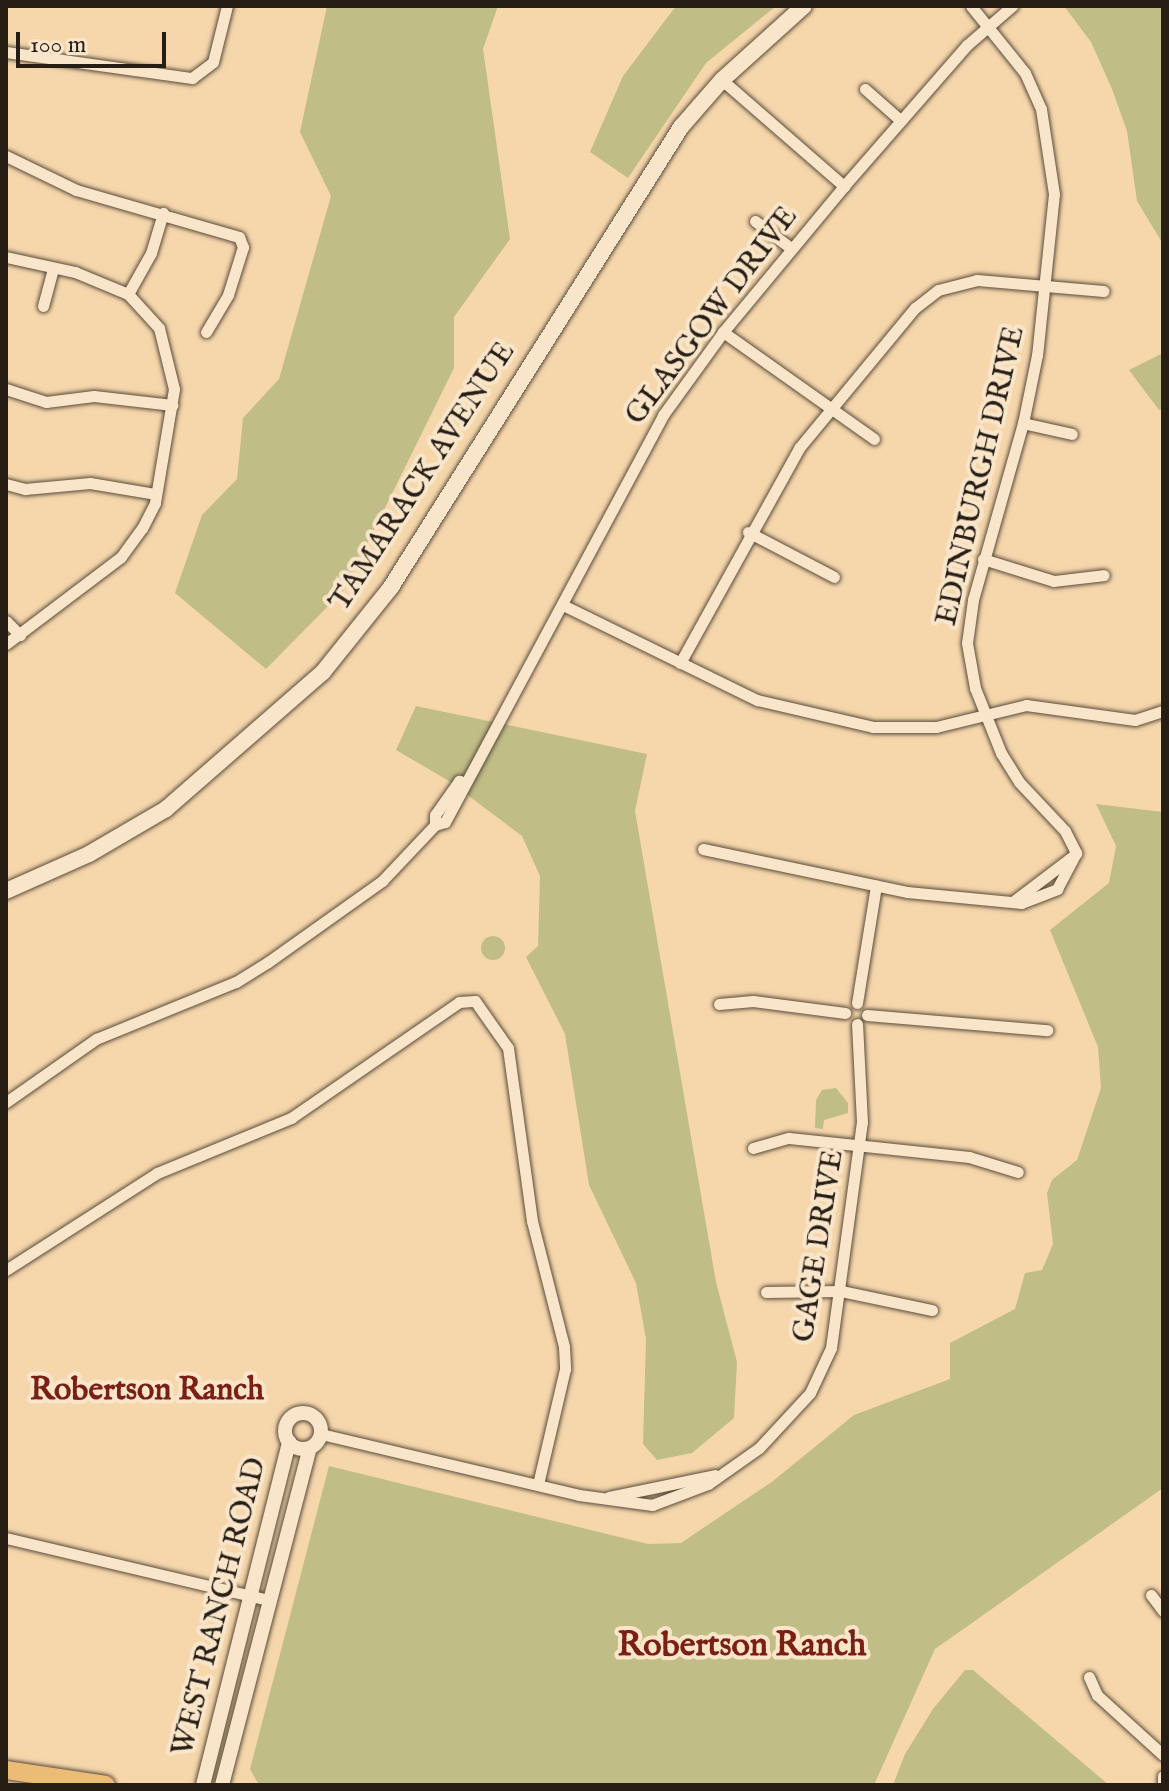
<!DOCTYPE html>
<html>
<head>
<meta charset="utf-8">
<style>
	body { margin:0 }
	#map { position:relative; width:1169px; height:1791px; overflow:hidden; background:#f6d7ac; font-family:"IM FELL English",serif }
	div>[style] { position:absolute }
	.green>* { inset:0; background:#c0bd87 }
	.round { border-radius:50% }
	.roads { filter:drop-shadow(0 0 2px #5a4c3b) drop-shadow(0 0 2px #5a4c3b) }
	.minor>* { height:11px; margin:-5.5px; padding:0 5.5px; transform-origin:5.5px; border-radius:5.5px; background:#f9e5c9 }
	.tertiary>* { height:14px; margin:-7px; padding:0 7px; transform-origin:7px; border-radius:7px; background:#f9e5c9 }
	.tertiary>.ring { margin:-7px; padding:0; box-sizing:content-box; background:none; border:14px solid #f9e5c9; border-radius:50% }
	.secondary>* { height:16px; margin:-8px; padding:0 8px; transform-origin:8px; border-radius:8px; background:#f9e5c9 }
	.primary>* { height:18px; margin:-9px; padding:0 9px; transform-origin:9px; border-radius:9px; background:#ebbc76 }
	span { translate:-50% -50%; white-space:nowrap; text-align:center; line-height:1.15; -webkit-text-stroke:8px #f9e5c9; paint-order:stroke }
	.street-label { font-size:30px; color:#261d15 }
	.neighbourhood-label { font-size:32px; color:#7a1f14; font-weight:700 }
	.quarter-label { font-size:34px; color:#7a1f14; font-weight:700 }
	.frame { position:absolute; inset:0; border:8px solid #261d15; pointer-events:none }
	.scale { position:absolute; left:16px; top:32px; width:150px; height:36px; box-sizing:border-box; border:4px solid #261d15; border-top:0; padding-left:10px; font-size:24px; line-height:28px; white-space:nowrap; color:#261d15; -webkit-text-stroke:6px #f9e5c9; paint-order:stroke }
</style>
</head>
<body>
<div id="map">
	<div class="green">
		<div style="clip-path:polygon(327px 6px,498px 6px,483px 49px,510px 239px,454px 317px,454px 368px,345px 589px,266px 669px,175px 593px,202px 515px,237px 479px,243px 418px,279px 379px,331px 196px,300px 132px)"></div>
		<div style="clip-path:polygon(676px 6px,776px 6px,706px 63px,628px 178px,590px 152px,623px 76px)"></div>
		<div style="clip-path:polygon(1064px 6px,1163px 6px,1163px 244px,1137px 201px,1127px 131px,1112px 89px,1091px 42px)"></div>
		<div style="clip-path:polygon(1163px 353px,1163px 409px,1159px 410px,1129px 370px)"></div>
		<div style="clip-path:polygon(416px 706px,647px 754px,635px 811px,716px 1282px,737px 1362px,734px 1418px,692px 1453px,657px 1460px,643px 1444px,646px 1339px,636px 1283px,589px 1185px,565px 1034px,526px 957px,538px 946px,540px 876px,522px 836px,449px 781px,396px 750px)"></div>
		<div style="clip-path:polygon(1096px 804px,1163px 812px,1163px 1488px,935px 1649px,874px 1785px,259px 1785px,250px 1769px,329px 1466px,648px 1544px,681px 1543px,773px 1481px,854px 1415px,950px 1379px,950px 1343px,1015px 1309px,1025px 1273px,1042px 1270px,1053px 1244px,1047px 1193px,1052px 1180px,1077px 1160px,1101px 1088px,1098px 1047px,1050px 930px,1109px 883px,1116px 846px)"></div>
		<div class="round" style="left:481px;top:936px;width:24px;height:24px"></div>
		<div style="clip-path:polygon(836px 1088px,848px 1103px,848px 1113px,824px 1120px,823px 1129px,815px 1128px,816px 1100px,822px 1090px)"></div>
		<div style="clip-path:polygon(965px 1670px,973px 1670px,1109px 1785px,893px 1785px,905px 1754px,933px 1709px)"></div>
	</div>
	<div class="roads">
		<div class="minor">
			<div style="left:971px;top:6px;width:86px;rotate:51.1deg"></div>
			<div style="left:1025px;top:73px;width:39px;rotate:66deg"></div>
			<div style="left:1041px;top:109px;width:86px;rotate:81.3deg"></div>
			<div style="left:1054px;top:194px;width:162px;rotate:96deg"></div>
			<div style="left:1037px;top:355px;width:69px;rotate:101.6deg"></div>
			<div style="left:1023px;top:423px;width:184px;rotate:105.8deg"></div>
			<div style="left:973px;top:600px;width:43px;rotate:97.9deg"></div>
			<div style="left:967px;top:643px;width:46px;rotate:79.9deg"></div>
			<div style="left:975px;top:688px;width:70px;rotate:68.2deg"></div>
			<div style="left:1001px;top:753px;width:34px;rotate:58deg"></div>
			<div style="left:1019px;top:782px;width:67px;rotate:46.8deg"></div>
			<div style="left:1065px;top:831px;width:25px;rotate:63deg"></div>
			<div style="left:6px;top:52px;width:188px;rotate:8deg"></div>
			<div style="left:192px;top:78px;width:26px;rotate:-37deg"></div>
			<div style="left:213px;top:62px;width:58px;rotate:-76deg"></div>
			<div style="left:722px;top:80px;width:162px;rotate:41deg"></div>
			<div style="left:865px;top:89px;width:47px;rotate:41.5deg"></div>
			<div style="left:6px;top:156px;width:78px;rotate:25.9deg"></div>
			<div style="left:76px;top:190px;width:170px;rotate:16.1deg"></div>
			<div style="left:239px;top:237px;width:11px;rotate:68deg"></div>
			<div style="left:243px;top:247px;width:50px;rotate:107.4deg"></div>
			<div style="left:228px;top:295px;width:43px;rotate:120.7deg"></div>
			<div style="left:755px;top:221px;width:46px;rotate:37.1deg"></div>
			<div style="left:6px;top:257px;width:71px;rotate:12.3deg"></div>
			<div style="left:75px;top:272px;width:57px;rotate:22.5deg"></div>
			<div style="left:128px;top:294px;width:46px;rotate:47.6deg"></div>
			<div style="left:159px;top:328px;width:63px;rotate:76.2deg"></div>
			<div style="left:174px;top:389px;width:116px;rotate:99.5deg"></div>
			<div style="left:155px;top:503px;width:28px;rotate:117deg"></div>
			<div style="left:142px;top:528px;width:36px;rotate:126deg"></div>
			<div style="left:121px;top:557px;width:144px;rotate:142.9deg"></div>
			<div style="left:128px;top:294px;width:47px;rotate:-60.7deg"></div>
			<div style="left:151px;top:253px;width:42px;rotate:-73.3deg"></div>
			<div style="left:43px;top:306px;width:39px;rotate:-75deg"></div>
			<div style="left:723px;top:332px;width:185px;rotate:35.3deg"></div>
			<div style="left:6px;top:389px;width:42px;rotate:18deg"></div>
			<div style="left:46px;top:402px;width:48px;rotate:-7.1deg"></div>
			<div style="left:94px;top:396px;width:79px;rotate:6.6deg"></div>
			<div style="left:1023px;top:423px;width:50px;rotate:12.7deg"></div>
			<div style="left:6px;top:484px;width:20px;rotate:15deg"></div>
			<div style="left:25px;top:489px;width:65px;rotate:-5.3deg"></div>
			<div style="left:90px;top:483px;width:67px;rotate:9.5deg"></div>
			<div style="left:748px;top:532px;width:97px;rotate:27.6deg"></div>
			<div style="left:983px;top:559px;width:74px;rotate:17.2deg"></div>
			<div style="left:1054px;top:581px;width:50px;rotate:-6.8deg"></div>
			<div style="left:565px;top:606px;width:214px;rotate:26.1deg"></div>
			<div style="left:757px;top:700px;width:119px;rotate:13.1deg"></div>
			<div style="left:873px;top:727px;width:63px"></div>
			<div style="left:936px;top:727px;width:93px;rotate:-13.7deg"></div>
			<div style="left:1026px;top:705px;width:110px;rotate:7.8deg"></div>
			<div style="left:1135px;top:720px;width:29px;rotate:-18deg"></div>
			<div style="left:6px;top:621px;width:20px;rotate:45deg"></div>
			<div style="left:680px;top:663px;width:246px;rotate:-61deg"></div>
			<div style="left:799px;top:448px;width:182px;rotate:-50.4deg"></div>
			<div style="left:915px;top:308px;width:29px;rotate:-38deg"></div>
			<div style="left:938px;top:290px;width:40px;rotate:-14.4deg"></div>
			<div style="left:977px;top:280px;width:127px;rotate:5deg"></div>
			<div style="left:435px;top:825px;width:10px;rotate:-90deg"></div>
			<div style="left:435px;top:815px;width:42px;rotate:-54.8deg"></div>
			<div style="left:459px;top:781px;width:6px;rotate:18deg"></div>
			<div style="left:703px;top:849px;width:208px;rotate:11.9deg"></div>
			<div style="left:907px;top:892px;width:115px;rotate:5.5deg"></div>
			<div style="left:1021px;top:903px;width:39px;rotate:-21deg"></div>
			<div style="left:1057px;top:889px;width:41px;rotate:-62.2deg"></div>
			<div style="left:1014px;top:901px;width:74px;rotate:-37.3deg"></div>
			<div style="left:857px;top:1003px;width:119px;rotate:-80.8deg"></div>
			<div style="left:719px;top:1004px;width:34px;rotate:-5deg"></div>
			<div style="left:753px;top:1001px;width:93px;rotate:7.4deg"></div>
			<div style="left:867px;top:1015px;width:181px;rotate:4.8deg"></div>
			<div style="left:6px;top:1102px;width:110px;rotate:-35deg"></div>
			<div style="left:96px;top:1039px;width:151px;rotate:-22.2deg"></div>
			<div style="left:236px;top:982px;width:38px;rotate:-32deg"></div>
			<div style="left:268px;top:962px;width:140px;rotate:-35.4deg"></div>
			<div style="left:382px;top:881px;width:77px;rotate:-46.6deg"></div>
			<div style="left:435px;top:825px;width:10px;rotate:-17deg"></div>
			<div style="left:445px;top:822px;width:462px;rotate:-61.8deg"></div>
			<div style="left:663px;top:415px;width:102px;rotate:-54.1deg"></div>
			<div style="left:723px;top:332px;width:190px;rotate:-50.3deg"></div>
			<div style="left:844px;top:186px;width:187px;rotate:-48.9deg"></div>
			<div style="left:967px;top:45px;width:60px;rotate:-40.9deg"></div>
			<div style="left:753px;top:1148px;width:37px;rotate:-16deg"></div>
			<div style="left:789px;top:1138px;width:181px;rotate:6deg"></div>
			<div style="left:969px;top:1157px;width:51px;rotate:17deg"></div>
			<div style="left:6px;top:1270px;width:179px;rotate:-32.7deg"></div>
			<div style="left:157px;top:1173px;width:145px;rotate:-22.3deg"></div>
			<div style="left:291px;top:1118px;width:204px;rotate:-34.6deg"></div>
			<div style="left:459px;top:1002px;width:16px;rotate:-4deg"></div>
			<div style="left:475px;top:1001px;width:57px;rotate:54.9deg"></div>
			<div style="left:508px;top:1048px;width:175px;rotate:82.1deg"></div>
			<div style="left:532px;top:1221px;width:130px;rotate:75.7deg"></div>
			<div style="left:564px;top:1347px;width:22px;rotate:87deg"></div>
			<div style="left:565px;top:1369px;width:118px;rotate:103.2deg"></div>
			<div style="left:766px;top:1292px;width:75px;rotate:-0.8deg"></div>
			<div style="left:841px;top:1291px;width:93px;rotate:11.8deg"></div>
			<div style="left:321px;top:1434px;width:265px;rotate:13.3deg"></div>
			<div style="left:579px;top:1495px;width:74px;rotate:7.8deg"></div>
			<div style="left:652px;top:1505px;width:60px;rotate:-20.6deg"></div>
			<div style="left:708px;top:1484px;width:62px;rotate:-35.2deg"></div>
			<div style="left:759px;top:1448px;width:75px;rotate:-47.2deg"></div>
			<div style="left:810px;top:1393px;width:50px;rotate:-65deg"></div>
			<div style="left:831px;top:1348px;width:228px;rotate:-82.2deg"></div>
			<div style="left:862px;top:1122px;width:98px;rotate:-92.9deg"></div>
			<div style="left:609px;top:1497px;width:108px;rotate:-11.7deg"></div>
			<div style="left:6px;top:1538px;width:269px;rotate:13.3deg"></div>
			<div style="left:1151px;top:1595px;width:20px;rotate:53deg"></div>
			<div style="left:1089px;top:1677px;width:20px;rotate:66deg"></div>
			<div style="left:1097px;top:1695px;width:89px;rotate:42.3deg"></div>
			<div style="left:1163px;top:1785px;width:9px;rotate:-90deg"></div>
		</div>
		<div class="tertiary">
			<div class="ring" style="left:285px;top:1413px;width:22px;height:22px"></div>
			<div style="left:203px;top:1785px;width:354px;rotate:-75.9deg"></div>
			<div style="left:222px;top:1785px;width:348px;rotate:-75.4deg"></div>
		</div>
		<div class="secondary">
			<div style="left:6px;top:891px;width:91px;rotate:-24deg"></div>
			<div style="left:89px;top:854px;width:89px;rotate:-30.3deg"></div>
			<div style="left:166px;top:809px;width:208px;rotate:-41.1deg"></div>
			<div style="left:323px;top:672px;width:109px;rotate:-51.3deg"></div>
			<div style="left:391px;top:587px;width:544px;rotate:-57.77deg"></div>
			<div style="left:681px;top:127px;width:62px;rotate:-48.9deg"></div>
			<div style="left:722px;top:80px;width:110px;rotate:-42.1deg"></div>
		</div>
		<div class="primary">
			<div style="left:6px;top:1770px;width:101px;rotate:8.5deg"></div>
		</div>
	</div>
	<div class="street-label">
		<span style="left:712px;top:316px;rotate:-53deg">GLASGOW DRIVE</span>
		<span style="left:981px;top:476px;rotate:-77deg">EDINBURGH DRIVE</span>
		<span style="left:423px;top:477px;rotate:-57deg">TAMARACK AVENUE</span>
		<span style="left:819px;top:1246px;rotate:-81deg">GAGE DRIVE</span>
		<span style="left:220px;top:1607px;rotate:-76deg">WEST RANCH ROAD</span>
	</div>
	<div class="neighbourhood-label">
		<span style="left:147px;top:1391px">Robertson Ranch</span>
	</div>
	<div class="quarter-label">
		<span style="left:742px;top:1646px">Robertson Ranch</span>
	</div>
	<div class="frame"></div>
	<div class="scale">100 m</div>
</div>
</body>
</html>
